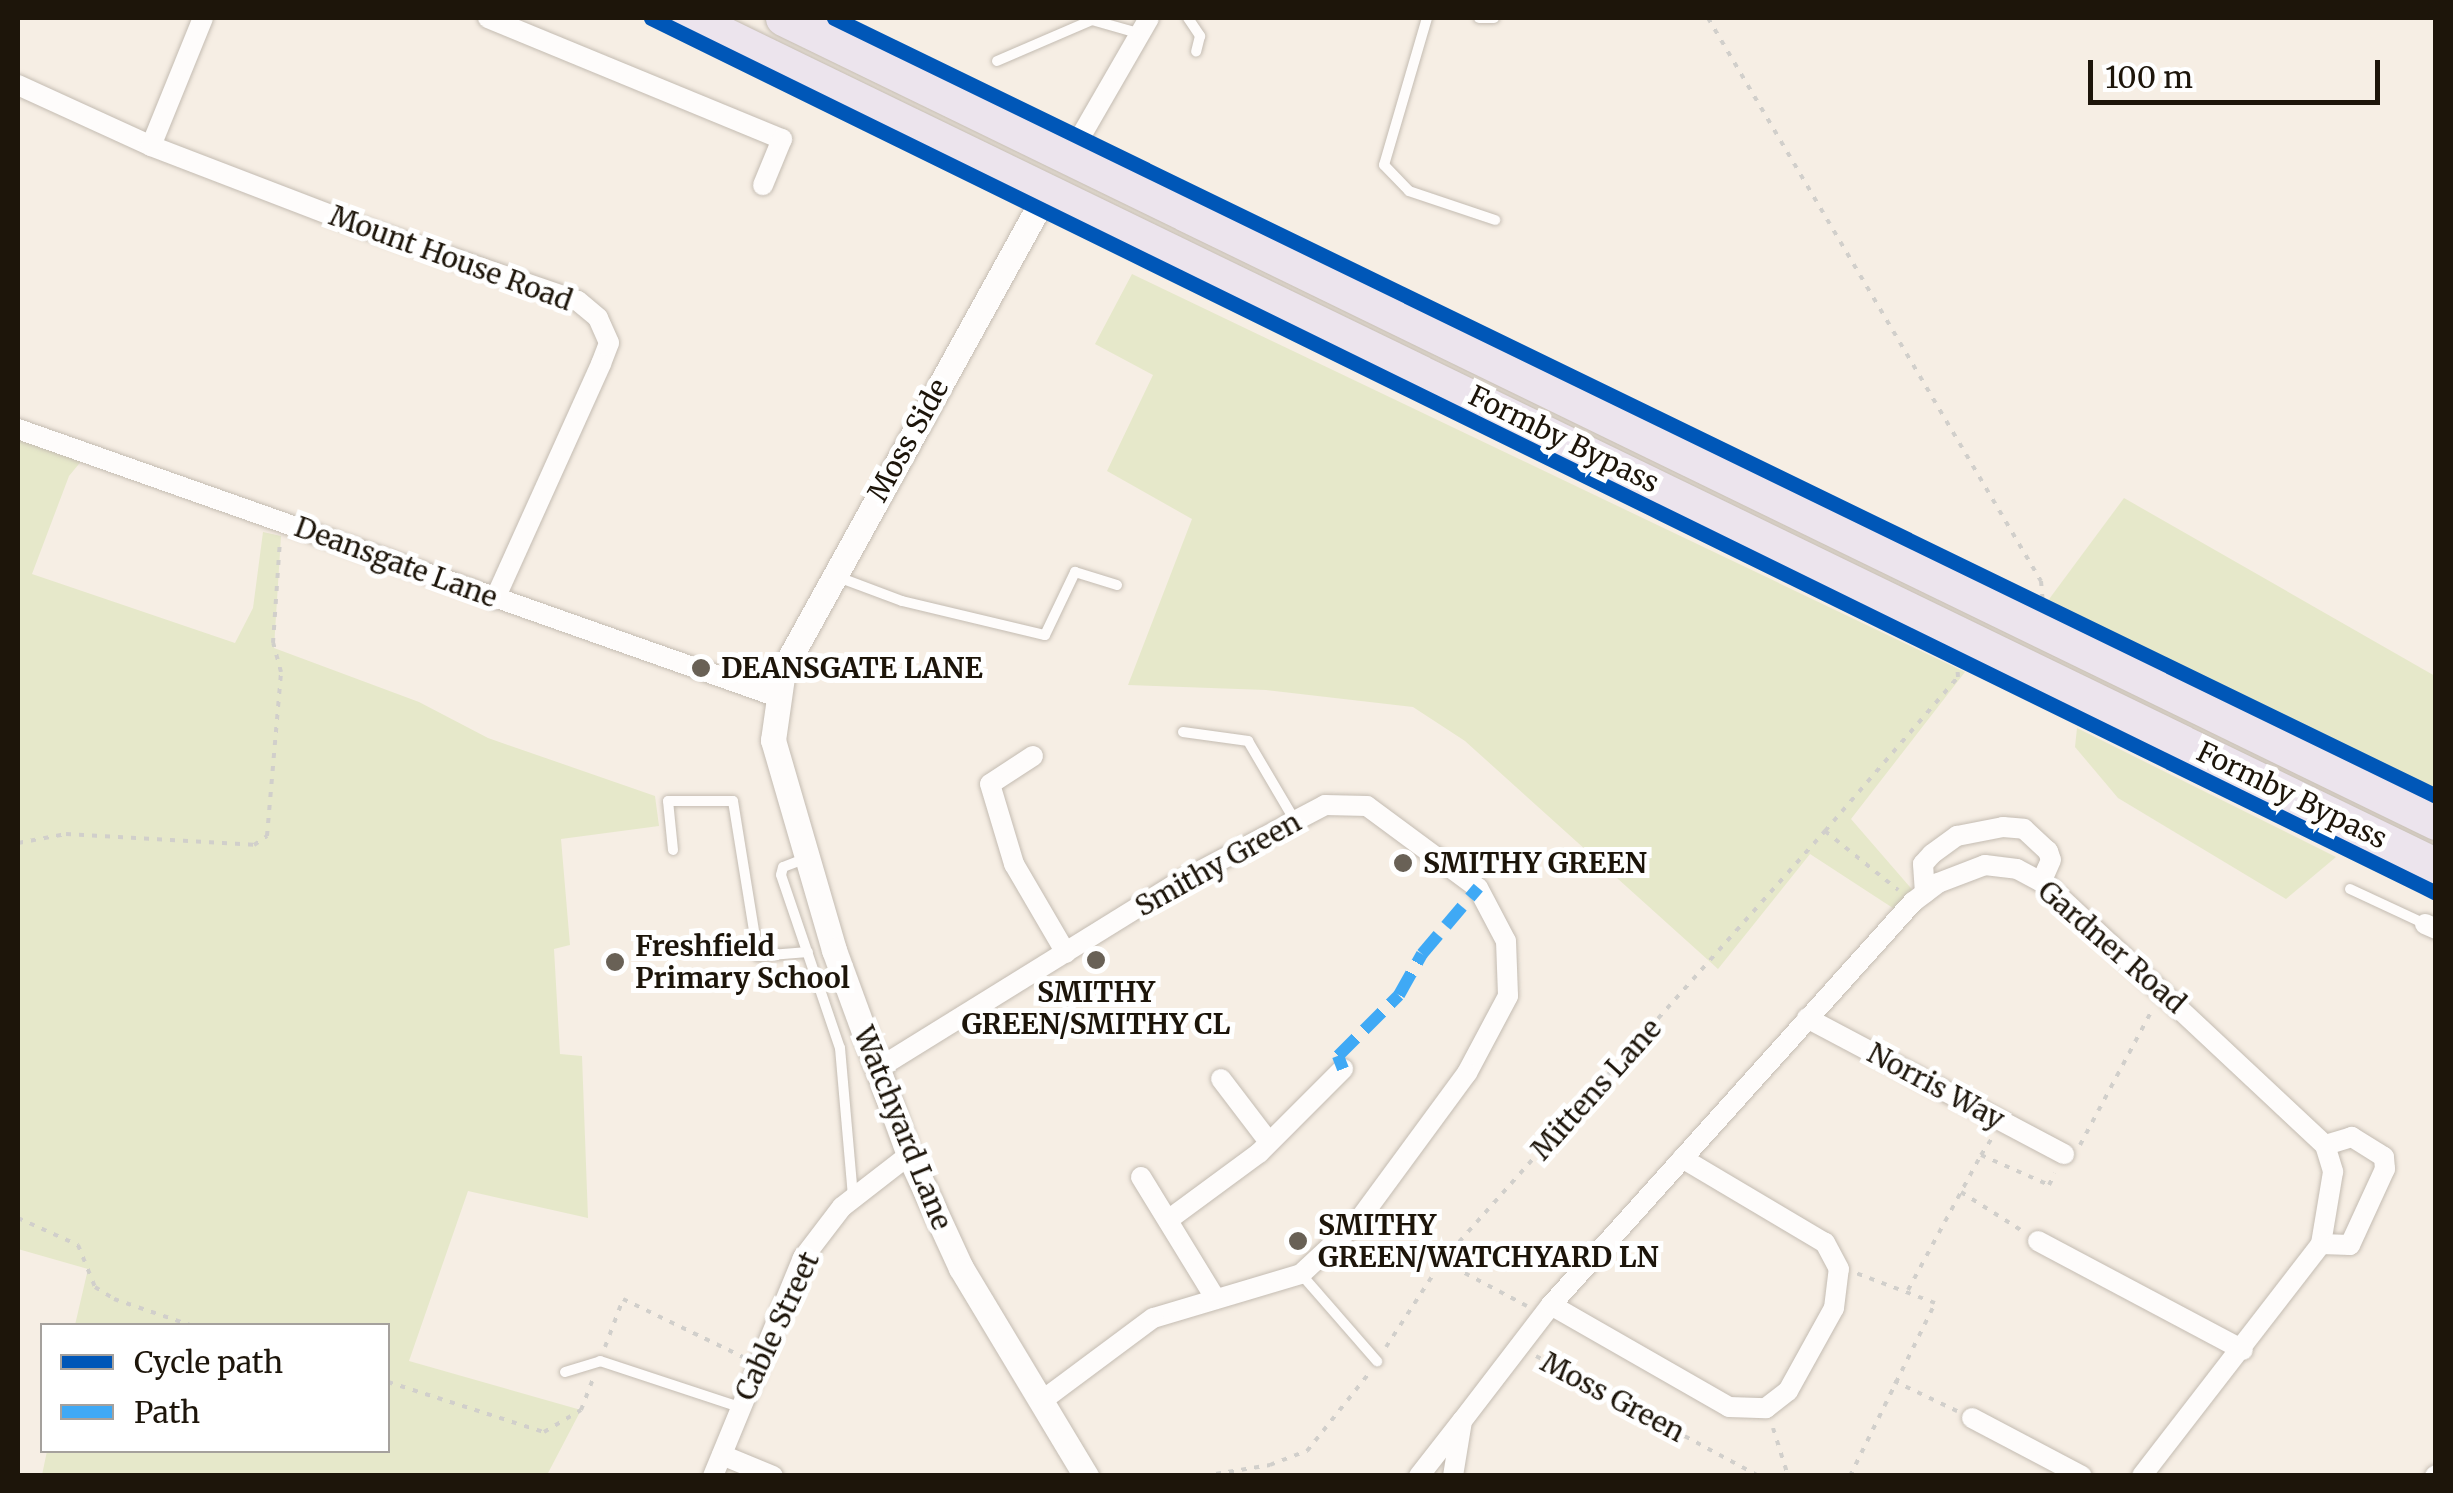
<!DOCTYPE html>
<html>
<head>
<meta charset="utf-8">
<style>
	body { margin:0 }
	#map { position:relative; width:2453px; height:1493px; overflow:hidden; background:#f6eee4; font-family:Merriweather,serif }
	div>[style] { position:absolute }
	.green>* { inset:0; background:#e6e8ca }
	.path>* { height:4px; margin-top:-2px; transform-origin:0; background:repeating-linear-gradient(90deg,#d1cfcb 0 5px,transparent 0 13px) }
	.roads { filter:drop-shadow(0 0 2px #c4bcb2) drop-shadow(0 0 2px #c4bcb2) }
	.service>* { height:10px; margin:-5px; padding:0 5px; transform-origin:5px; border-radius:5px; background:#fefcfb }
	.minor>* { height:20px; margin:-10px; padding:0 10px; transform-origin:10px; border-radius:10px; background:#fefcfb }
	.tertiary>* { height:25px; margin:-12.5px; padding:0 12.5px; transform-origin:12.5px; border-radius:12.5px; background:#fefcfb }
	.trunk>* { height:35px; margin:-17.5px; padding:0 17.5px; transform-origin:17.5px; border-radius:17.5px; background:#ece4ed }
	.quiet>* { height:12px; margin-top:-6px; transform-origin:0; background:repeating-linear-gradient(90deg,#3fa9f5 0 25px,transparent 0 37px) }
	.cycleway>* { height:15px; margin:-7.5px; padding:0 7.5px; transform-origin:7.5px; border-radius:7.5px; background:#0057b8 }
	.dots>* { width:28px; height:28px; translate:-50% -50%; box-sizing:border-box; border:5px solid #fff; border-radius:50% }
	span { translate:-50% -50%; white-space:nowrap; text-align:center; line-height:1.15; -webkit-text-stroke:10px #fff; paint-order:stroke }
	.street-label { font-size:28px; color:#1d150a }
	.poi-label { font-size:28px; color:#1d150a; font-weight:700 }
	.left { translate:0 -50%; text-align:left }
	.frame { position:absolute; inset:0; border:20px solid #1d150a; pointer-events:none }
	.legend { position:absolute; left:40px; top:1323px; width:350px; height:130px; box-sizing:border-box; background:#fff; border:2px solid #a5a19d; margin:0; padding:12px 18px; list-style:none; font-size:30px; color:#1d150a }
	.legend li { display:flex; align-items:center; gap:20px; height:50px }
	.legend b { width:50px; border:2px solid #a5a19d }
	.scale { position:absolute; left:2088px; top:60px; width:292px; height:45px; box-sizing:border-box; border:5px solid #1d150a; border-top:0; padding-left:12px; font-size:30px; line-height:35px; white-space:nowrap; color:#1d150a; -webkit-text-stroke:8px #fff; paint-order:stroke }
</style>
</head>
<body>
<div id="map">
	<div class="green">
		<div style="clip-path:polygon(1132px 274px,1965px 672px,1851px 819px,1916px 894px,1899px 912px,1810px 854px,1718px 969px,1465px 741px,1413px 707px,1266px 690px,1128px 685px,1192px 519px,1107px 471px,1153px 375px,1095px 344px)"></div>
		<div style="clip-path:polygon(18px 437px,83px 459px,69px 476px,32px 574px,235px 643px,253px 608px,263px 532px,281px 536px,274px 648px,419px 702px,488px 738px,655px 796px,659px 826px,561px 839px,570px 945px,554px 949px,560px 1054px,582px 1056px,588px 1218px,468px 1191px,409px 1361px,581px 1410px,547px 1475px,42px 1475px,47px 1451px,388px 1450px,388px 1326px,75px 1325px,88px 1269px,18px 1249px)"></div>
		<div style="clip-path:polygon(2124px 498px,2435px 676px,2435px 796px,2044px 606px)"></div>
		<div style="clip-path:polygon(2077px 728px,2336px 857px,2286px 899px,2118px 798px,2075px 747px)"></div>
	</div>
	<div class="path">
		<div style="left:1708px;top:18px;width:654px;rotate:59.4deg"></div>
		<div style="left:2041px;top:581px;width:21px;rotate:85deg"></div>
		<div style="left:1825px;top:831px;width:94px;rotate:38.9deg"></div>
		<div style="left:18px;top:843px;width:49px;rotate:-10.6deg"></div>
		<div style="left:66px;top:834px;width:188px;rotate:3.3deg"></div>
		<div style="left:254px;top:845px;width:16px;rotate:-35deg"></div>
		<div style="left:267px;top:836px;width:165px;rotate:-85.1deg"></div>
		<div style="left:281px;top:672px;width:30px;rotate:-105deg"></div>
		<div style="left:273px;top:643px;width:103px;rotate:-86.1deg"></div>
		<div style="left:2080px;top:1145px;width:155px;rotate:-61.9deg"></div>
		<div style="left:1981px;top:1155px;width:20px;rotate:-57deg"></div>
		<div style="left:1961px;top:1192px;width:75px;rotate:32.4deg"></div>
		<div style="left:18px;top:1218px;width:66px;rotate:24.2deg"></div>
		<div style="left:78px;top:1245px;width:45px;rotate:68deg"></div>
		<div style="left:95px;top:1287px;width:22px;rotate:32deg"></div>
		<div style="left:114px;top:1299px;width:83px;rotate:18.9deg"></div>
		<div style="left:1442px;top:1261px;width:96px;rotate:27.9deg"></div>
		<div style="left:1908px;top:1290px;width:153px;rotate:-61.6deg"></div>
		<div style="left:1981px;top:1155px;width:74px;rotate:23.8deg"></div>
		<div style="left:2049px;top:1185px;width:13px;rotate:-63deg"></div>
		<div style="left:605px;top:1347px;width:51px;rotate:-69.4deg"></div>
		<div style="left:623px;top:1299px;width:133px;rotate:25.8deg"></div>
		<div style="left:1386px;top:1347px;width:103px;rotate:-56.9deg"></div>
		<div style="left:1442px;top:1261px;width:576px;rotate:-48.31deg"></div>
		<div style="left:1825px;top:831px;width:203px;rotate:-49.2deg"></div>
		<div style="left:1958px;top:677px;width:14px;rotate:-94deg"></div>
		<div style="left:1536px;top:1356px;width:253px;rotate:28.3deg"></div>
		<div style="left:1894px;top:1381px;width:70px;rotate:25.5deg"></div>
		<div style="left:388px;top:1382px;width:164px;rotate:17.8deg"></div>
		<div style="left:544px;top:1432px;width:43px;rotate:-30.7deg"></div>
		<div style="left:581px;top:1410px;width:33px;rotate:-69deg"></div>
		<div style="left:1773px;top:1428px;width:50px;rotate:72.6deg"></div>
		<div style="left:1203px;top:1476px;width:68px;rotate:-9.3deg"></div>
		<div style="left:1270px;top:1465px;width:40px;rotate:-21deg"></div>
		<div style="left:1307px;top:1451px;width:101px;rotate:-51.4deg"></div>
		<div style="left:1850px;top:1476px;width:193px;rotate:-63.8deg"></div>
		<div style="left:1935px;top:1303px;width:85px;rotate:-159.2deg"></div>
	</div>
	<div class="roads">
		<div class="service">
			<div style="left:1188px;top:18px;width:22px;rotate:56deg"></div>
			<div style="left:1200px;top:36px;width:16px;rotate:104deg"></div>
			<div style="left:1427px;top:18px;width:153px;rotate:106.3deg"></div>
			<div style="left:1384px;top:165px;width:36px;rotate:46deg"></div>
			<div style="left:1409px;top:191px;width:91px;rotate:18.6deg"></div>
			<div style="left:1479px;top:18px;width:15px"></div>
			<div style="left:997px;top:61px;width:103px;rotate:-23.3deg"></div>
			<div style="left:1092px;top:20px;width:48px;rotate:15.8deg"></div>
			<div style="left:838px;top:577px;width:68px;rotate:20.6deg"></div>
			<div style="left:902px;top:601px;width:147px;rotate:13.4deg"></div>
			<div style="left:1045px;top:635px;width:70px;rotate:-64.5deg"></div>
			<div style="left:1075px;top:572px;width:44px;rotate:17.2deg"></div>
			<div style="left:1183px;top:732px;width:66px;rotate:7.9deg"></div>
			<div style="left:1248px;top:741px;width:91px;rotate:59.5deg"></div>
			<div style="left:673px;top:850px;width:49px;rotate:-95.8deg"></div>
			<div style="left:668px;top:801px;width:65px"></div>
			<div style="left:733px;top:801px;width:157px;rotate:80.8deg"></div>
			<div style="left:758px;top:956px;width:50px;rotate:-4.6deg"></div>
			<div style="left:804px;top:859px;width:22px;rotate:159deg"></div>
			<div style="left:783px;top:867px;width:8px;rotate:104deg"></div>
			<div style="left:781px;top:875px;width:183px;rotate:71.2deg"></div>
			<div style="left:840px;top:1048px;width:150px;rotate:85deg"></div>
			<div style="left:2350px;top:889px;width:83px;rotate:25deg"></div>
			<div style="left:1301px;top:1274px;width:116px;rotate:48.9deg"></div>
			<div style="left:565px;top:1372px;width:37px;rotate:-17deg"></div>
			<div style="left:600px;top:1361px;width:146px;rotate:18.3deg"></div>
		</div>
		<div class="minor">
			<div style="left:488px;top:18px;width:318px;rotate:22.4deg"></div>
			<div style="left:782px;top:139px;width:50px;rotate:112.4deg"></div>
			<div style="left:18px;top:85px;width:146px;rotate:24.6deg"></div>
			<div style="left:151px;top:146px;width:226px;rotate:21deg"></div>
			<div style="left:362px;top:227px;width:228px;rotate:18.9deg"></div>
			<div style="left:578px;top:301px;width:26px;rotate:40deg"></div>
			<div style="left:598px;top:318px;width:27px;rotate:66deg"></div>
			<div style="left:609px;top:343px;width:22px;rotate:111deg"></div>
			<div style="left:601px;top:364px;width:258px;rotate:114.3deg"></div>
			<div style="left:151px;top:146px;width:138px;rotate:-67.9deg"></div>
			<div style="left:1070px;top:155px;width:158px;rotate:-60deg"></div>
			<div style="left:18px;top:429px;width:803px;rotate:19.43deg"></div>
			<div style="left:1033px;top:756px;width:51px;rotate:146.9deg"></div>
			<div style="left:990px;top:784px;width:84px;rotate:73.3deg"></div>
			<div style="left:1014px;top:864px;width:103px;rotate:59.7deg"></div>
			<div style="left:1925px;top:893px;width:29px;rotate:-94deg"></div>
			<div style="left:1923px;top:864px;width:13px;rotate:-48deg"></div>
			<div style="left:1932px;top:854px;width:31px;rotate:-36deg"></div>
			<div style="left:1957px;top:836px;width:47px;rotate:-11.1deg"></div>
			<div style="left:2003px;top:827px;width:21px;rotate:5deg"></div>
			<div style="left:2024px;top:829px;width:33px;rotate:43deg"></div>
			<div style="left:2048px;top:851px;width:9px;rotate:72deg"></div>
			<div style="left:2051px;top:860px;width:24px;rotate:114deg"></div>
			<div style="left:2425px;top:924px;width:12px;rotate:24deg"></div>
			<div style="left:1807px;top:1018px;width:291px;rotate:27.9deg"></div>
			<div style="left:877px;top:1069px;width:355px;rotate:-31.8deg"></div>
			<div style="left:1179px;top:882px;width:165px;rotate:-27.8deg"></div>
			<div style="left:1325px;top:805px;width:42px;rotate:1.4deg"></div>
			<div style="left:1367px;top:806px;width:138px;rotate:36.5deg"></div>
			<div style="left:1478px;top:888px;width:60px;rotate:62.2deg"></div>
			<div style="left:1506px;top:941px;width:55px;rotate:87.9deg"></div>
			<div style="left:1508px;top:996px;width:87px;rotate:118deg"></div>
			<div style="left:1467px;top:1073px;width:182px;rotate:126.3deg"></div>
			<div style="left:1359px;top:1220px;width:79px;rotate:137deg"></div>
			<div style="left:1301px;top:1274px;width:154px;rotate:163.4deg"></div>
			<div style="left:1153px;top:1318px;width:137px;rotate:143.3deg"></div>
			<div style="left:1221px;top:1079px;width:79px;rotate:52.7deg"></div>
			<div style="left:1141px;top:1177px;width:140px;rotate:58.5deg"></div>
			<div style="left:1168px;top:1220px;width:113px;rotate:-36.4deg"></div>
			<div style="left:1259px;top:1153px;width:119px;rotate:-45deg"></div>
			<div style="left:2038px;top:1241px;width:232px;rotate:28deg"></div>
			<div style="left:2321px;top:1244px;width:29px;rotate:2deg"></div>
			<div style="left:2350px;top:1245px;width:84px;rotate:-65.3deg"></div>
			<div style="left:2385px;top:1169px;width:12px;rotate:-95deg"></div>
			<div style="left:2384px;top:1157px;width:38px;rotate:-148deg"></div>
			<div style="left:2352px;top:1137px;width:28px;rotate:163deg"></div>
			<div style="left:1551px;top:1305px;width:205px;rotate:29.8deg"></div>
			<div style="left:1729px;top:1407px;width:37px;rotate:2deg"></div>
			<div style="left:1766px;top:1408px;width:28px;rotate:-38deg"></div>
			<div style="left:1788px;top:1391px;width:95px;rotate:-61deg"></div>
			<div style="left:1834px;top:1308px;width:39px;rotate:-83deg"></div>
			<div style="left:1839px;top:1269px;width:30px;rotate:-118deg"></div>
			<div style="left:1825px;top:1243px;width:166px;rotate:-149.3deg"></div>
			<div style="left:1972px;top:1418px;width:124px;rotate:27.8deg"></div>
			<div style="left:722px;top:1455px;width:55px;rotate:22.4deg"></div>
			<div style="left:713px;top:1476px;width:236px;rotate:-67.6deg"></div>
			<div style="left:803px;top:1258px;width:64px;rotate:-52.6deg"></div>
			<div style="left:842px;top:1207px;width:85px;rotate:-37.8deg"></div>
			<div style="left:1419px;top:1476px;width:68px;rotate:-52.1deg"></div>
			<div style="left:1453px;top:1476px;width:56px;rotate:-80.7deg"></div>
			<div style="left:1462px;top:1421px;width:146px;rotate:-52.5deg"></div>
			<div style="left:1551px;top:1305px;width:542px;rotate:-48.07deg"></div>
			<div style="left:1913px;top:902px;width:31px;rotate:-37deg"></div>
			<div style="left:1938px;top:883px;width:50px;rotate:-21deg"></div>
			<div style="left:1985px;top:865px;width:32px;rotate:7deg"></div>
			<div style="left:2017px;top:869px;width:34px;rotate:28deg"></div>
			<div style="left:2047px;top:885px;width:381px;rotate:43.1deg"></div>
			<div style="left:2325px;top:1145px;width:28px;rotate:73deg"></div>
			<div style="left:2333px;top:1172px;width:73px;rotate:99.5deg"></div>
			<div style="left:2321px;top:1244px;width:293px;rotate:127.7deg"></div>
			<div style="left:2435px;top:1476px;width:1px;rotate:-45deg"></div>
		</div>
		<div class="tertiary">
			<div style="left:1049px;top:188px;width:551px;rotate:118.89deg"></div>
			<div style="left:783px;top:670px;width:71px;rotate:98.1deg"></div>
			<div style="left:773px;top:740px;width:219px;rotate:73.8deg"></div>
			<div style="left:834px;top:950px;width:218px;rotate:69.9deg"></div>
			<div style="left:909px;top:1155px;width:124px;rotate:65.3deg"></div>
			<div style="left:961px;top:1268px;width:243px;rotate:59deg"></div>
		</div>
		<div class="trunk">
			<div style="left:690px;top:18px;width:1941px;rotate:25.9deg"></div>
			<div style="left:783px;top:18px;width:1838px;rotate:25.94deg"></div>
		</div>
	</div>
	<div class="quiet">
		<div style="left:1343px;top:1069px;width:14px;rotate:-111deg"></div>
		<div style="left:1338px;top:1056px;width:86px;rotate:-45deg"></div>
		<div style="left:1399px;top:995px;width:47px;rotate:-60.7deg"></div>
		<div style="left:1422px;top:954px;width:87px;rotate:-49.7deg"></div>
	</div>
	<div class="cycleway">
		<div style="left:651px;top:18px;width:1988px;rotate:26.11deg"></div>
		<div style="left:834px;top:18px;width:1781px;rotate:25.9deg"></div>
	</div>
	<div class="dots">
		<div style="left:701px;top:668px;background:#696156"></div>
		<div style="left:1403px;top:863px;background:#696156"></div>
		<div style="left:1096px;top:960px;background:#696156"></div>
		<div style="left:615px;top:962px;background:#696156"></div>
		<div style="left:1298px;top:1241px;background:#696156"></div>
	</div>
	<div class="street-label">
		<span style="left:451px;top:258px;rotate:20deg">Mount House Road</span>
		<span style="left:1564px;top:439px;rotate:26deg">Formby Bypass</span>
		<span style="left:908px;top:440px;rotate:-61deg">Moss Side</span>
		<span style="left:396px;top:562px;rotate:20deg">Deansgate Lane</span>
		<span style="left:2292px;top:795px;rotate:26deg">Formby Bypass</span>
		<span style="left:1218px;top:864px;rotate:-29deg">Smithy Green</span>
		<span style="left:2112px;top:947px;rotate:41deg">Gardner Road</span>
		<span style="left:1936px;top:1086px;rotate:28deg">Norris Way</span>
		<span style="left:1596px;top:1089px;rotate:-48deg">Mittens Lane</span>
		<span style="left:903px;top:1128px;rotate:68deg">Watchyard Lane</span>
		<span style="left:777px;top:1326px;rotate:-65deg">Cable Street</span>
		<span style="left:1613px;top:1397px;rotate:28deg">Moss Green</span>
	</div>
	<div class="poi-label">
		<span class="left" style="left:721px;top:668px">DEANSGATE LANE</span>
		<span class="left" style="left:1423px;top:863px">SMITHY GREEN</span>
		<span class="left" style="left:635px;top:962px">Freshfield<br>Primary School</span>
		<span style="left:1096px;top:1008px">SMITHY<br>GREEN/SMITHY CL</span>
		<span class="left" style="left:1318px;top:1241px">SMITHY<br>GREEN/WATCHYARD LN</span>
	</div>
	<div class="frame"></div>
	<ul class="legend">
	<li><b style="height:12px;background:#0057b8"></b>Cycle path</li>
	<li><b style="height:12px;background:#3fa9f5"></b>Path</li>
	</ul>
	<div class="scale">100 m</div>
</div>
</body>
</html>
